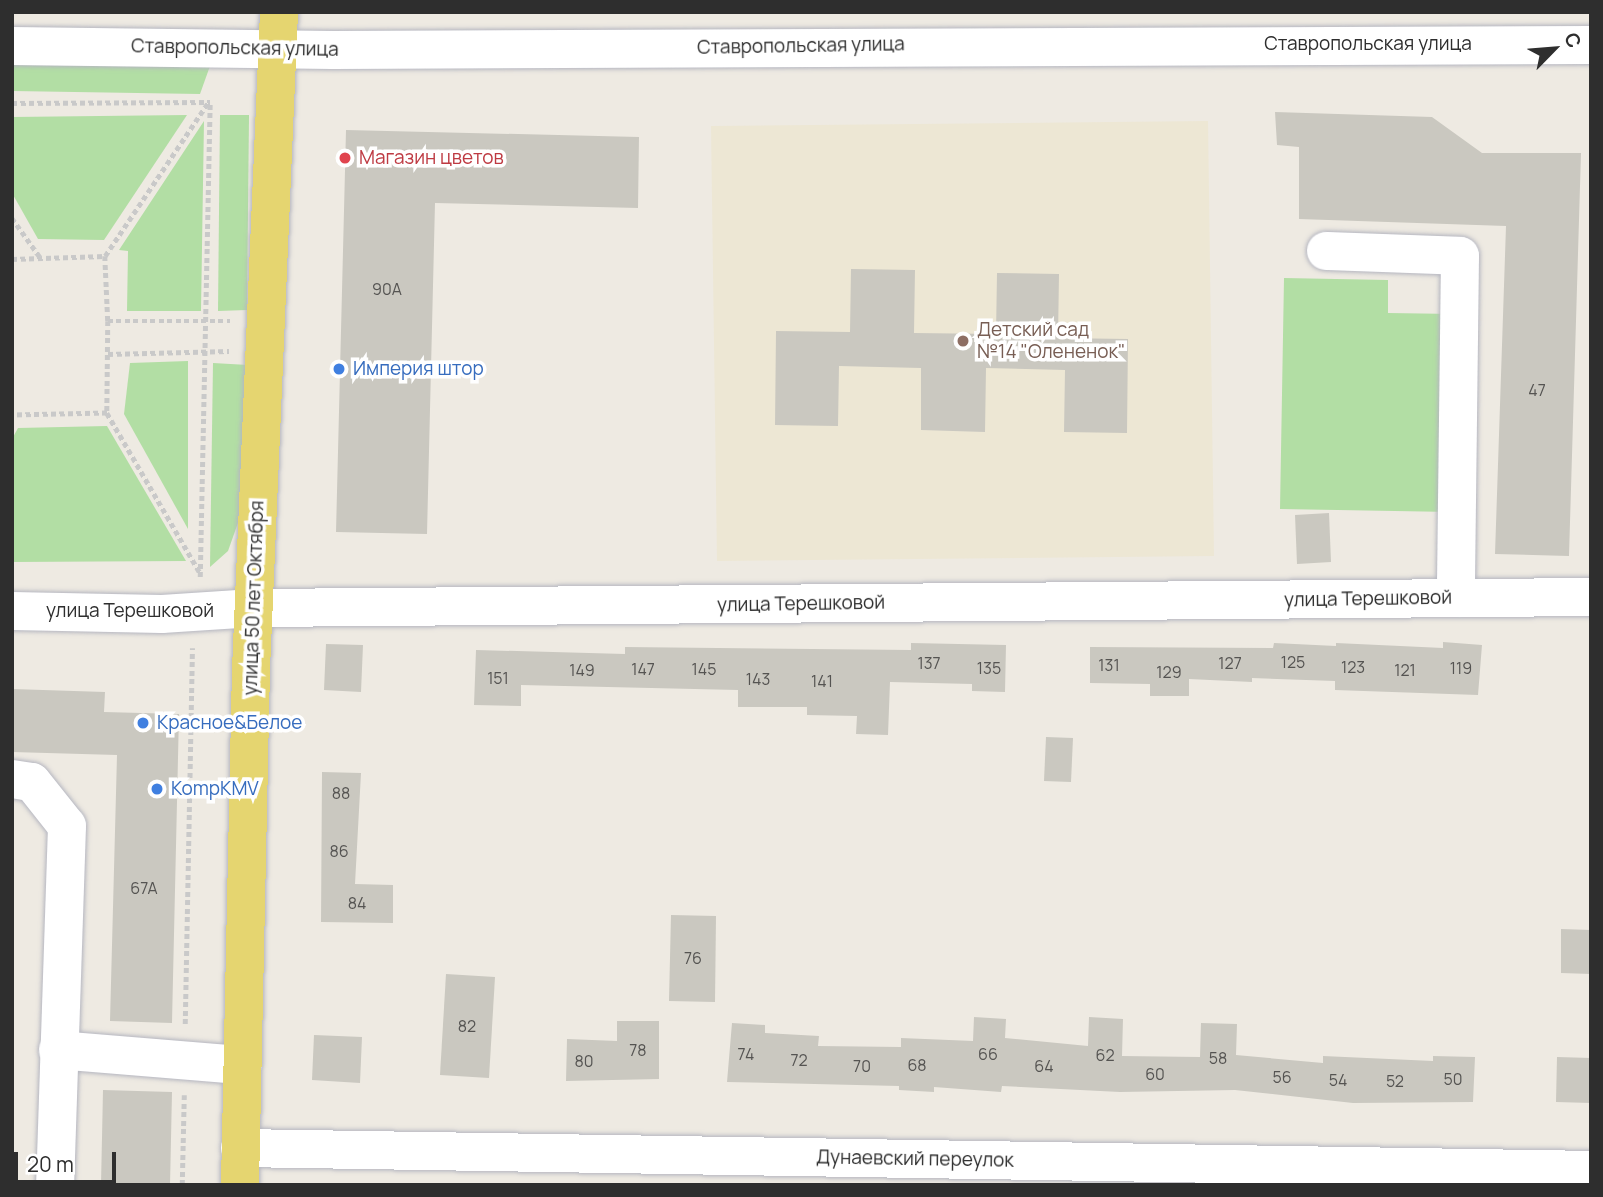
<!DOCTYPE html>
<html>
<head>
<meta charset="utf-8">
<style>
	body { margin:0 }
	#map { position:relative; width:1603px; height:1197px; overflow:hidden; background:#eeeae2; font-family:Manrope,sans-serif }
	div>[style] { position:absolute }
	.education>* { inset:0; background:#ede7d4 }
	.green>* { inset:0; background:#b2dea4 }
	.building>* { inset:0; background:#cac8c0 }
	.path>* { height:4.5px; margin-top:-2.25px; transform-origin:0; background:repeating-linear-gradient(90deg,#c9c9c9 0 5px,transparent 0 8.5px) }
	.roads { filter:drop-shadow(0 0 2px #b5b6c0) drop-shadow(0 0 2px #b5b6c0) }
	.minor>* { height:38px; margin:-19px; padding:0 19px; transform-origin:19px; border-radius:19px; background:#fff }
	.major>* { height:38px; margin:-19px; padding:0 19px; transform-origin:19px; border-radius:19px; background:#e5d570 }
	.dots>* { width:19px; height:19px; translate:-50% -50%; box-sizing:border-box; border:4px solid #fff; border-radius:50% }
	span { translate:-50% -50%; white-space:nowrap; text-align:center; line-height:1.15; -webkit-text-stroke:7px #fff; paint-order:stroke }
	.number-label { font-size:16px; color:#555452 }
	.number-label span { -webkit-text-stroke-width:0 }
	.street-label { font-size:19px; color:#2e2e2e }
	.health-label { font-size:19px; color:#be3a42 }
	.left { translate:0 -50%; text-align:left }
	.education-label { font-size:19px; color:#785e54 }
	.shop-label { font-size:19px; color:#366cbe }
	.frame { position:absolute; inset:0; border:14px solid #2e2e2e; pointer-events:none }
	.north { position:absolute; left:1519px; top:14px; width:70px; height:70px; -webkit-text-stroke:5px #fff; paint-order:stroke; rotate:65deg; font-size:19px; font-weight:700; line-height:28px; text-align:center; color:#2e2e2e }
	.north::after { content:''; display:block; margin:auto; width:24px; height:32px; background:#2e2e2e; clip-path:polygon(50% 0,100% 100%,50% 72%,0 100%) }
	.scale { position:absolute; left:14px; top:1152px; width:102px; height:32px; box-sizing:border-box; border:4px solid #2e2e2e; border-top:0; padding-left:9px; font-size:21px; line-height:24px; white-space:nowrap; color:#2e2e2e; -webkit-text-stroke:5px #fff; paint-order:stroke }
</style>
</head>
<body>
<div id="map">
	<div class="education">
		<div style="clip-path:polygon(1208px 121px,1214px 556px,717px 561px,711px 126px)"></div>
	</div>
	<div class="green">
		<div style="clip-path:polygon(12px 65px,210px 66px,200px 94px,12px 91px)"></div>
		<div style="clip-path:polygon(187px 115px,104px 240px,38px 239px,12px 193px,12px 117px)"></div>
		<div style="clip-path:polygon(220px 115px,249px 115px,247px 310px,218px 311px)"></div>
		<div style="clip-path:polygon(204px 121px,201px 311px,127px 311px,128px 251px,119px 250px)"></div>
		<div style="clip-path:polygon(1284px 278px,1388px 280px,1388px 313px,1455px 314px,1452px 512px,1280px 509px)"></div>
		<div style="clip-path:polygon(188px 361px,188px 529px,124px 414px,130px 363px)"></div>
		<div style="clip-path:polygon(213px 363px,248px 365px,244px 506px,228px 551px,210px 567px)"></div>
		<div style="clip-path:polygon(107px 426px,186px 561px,12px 562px,12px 439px,18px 428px)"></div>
	</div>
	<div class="building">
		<div style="clip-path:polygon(1275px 112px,1432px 117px,1482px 153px,1581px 153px,1569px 556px,1495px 554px,1506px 226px,1299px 219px,1299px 147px,1277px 145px)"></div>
		<div style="clip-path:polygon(346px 130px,639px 137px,638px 208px,435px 203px,427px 534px,336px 532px)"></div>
		<div style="clip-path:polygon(851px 269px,915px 270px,914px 333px,996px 334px,997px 273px,1059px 274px,1058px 338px,1128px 339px,1127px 433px,1064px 432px,1065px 370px,986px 368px,985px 432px,921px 430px,921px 368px,839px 366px,838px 426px,775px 425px,776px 331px,850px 332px)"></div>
		<div style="clip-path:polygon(1329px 513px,1331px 562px,1297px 564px,1295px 515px)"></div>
		<div style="clip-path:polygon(1443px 642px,1482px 645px,1478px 695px,1335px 690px,1335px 681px,1252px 678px,1252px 682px,1189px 679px,1189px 696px,1150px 696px,1150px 684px,1090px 683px,1090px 647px,1273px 648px,1274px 643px,1336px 646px,1336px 643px,1443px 648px)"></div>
		<div style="clip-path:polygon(911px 643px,1006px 645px,1005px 692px,972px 691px,972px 684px,890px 682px,888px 735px,856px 734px,857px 716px,807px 715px,807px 707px,738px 707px,738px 690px,521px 685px,521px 706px,474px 705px,476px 650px,625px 654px,625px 647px,911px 650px)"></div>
		<div style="clip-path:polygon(326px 644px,363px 645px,361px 692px,324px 690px)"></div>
		<div style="clip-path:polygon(12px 689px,105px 692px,104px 712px,179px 714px,172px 1023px,110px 1021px,117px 755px,12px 752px)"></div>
		<div style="clip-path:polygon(1046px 737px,1073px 738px,1071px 782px,1044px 781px)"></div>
		<div style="clip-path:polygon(322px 772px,361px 773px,355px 884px,393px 885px,393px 923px,321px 922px)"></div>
		<div style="clip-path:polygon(671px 915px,716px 916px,715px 1002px,669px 1001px)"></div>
		<div style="clip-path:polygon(1561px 929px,1591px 930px,1591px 974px,1561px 973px)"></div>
		<div style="clip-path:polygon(446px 974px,495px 977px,489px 1078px,440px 1075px)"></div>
		<div style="clip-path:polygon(974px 1017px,1006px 1019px,1005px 1038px,1088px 1046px,1089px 1017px,1123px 1019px,1122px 1056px,1200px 1057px,1201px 1023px,1237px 1024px,1236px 1055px,1323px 1063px,1323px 1056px,1433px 1061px,1433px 1056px,1475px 1057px,1473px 1102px,1353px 1103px,1235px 1090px,1120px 1092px,1002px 1086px,1001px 1092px,934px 1087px,934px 1092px,899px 1090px,899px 1086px,727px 1082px,732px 1023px,765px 1025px,765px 1033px,819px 1036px,818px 1046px,901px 1047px,901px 1038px,973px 1041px)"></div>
		<div style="clip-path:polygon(617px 1021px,659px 1021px,659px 1079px,566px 1081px,567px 1039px,617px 1041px)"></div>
		<div style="clip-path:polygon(314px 1035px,362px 1037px,360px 1083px,312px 1080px)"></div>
		<div style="clip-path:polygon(1557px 1057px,1591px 1058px,1591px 1103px,1556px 1102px)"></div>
		<div style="clip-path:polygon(103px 1090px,172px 1092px,170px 1185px,101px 1185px)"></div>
	</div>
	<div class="path">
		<div style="left:12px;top:103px;width:198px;rotate:-0.3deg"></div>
		<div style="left:12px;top:218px;width:48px;rotate:54.3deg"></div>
		<div style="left:105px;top:256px;width:184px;rotate:-56.1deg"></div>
		<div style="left:12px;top:259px;width:93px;rotate:-1.8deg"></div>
		<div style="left:105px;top:256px;width:65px;rotate:87.4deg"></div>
		<div style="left:108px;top:321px;width:92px;rotate:90.6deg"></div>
		<div style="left:107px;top:413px;width:95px;rotate:178.8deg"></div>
		<div style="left:108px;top:321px;width:122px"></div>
		<div style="left:108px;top:354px;width:121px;rotate:-1.4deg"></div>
		<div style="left:107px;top:413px;width:185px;rotate:59.8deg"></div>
		<div style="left:200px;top:577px;width:475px;rotate:-88.8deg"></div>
		<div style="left:185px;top:1024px;width:376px;rotate:-88.9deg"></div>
		<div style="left:182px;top:1185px;width:90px;rotate:-88.7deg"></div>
	</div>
	<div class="roads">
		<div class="minor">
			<div style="left:12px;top:46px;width:321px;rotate:0.7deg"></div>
			<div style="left:333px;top:50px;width:1258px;rotate:-0.23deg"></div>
			<div style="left:1326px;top:251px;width:134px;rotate:2.1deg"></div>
			<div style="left:1460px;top:256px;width:342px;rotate:90.7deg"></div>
			<div style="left:12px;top:611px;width:150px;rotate:1.1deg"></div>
			<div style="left:162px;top:614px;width:92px;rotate:-3.7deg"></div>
			<div style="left:254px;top:608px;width:1337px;rotate:-0.47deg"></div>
			<div style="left:12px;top:779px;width:20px;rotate:9deg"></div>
			<div style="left:32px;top:782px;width:56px;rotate:51.5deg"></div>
			<div style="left:67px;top:826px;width:359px;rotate:91.9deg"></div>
			<div style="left:58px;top:1050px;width:185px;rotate:4.7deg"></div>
			<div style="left:240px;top:1148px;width:1351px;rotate:0.93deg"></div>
		</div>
		<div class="major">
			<div style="left:240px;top:1185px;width:516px;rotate:-88.78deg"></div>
			<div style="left:251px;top:669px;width:658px;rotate:-87.56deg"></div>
		</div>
	</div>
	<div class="dots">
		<div style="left:345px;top:158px;background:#e0444e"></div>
		<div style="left:963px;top:341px;background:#8d6e63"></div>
		<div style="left:339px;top:369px;background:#3f7fe0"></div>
		<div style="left:143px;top:723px;background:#3f7fe0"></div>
		<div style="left:157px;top:789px;background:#3f7fe0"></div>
	</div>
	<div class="number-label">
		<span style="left:387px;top:289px">90А</span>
		<span style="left:1537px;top:390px">47</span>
		<span style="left:1293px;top:662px">125</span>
		<span style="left:929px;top:663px">137</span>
		<span style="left:1230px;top:663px">127</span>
		<span style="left:1109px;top:665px">131</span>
		<span style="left:1353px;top:667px">123</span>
		<span style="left:989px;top:668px">135</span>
		<span style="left:1461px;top:668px">119</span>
		<span style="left:643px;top:669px">147</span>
		<span style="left:704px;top:669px">145</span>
		<span style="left:582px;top:670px">149</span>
		<span style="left:1405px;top:670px">121</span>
		<span style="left:1169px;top:672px">129</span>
		<span style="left:498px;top:678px">151</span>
		<span style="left:758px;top:679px">143</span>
		<span style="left:822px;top:681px">141</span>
		<span style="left:341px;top:793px">88</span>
		<span style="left:339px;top:851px">86</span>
		<span style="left:144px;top:888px">67А</span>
		<span style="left:357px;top:903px">84</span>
		<span style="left:693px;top:958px">76</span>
		<span style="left:467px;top:1026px">82</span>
		<span style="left:638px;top:1050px">78</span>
		<span style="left:746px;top:1054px">74</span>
		<span style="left:988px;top:1054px">66</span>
		<span style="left:1105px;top:1055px">62</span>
		<span style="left:1218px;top:1058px">58</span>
		<span style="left:799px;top:1060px">72</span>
		<span style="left:584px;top:1061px">80</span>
		<span style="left:917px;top:1065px">68</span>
		<span style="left:862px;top:1066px">70</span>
		<span style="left:1044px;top:1066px">64</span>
		<span style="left:1155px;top:1074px">60</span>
		<span style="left:1282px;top:1077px">56</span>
		<span style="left:1453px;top:1079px">50</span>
		<span style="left:1338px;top:1080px">54</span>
		<span style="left:1395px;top:1081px">52</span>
	</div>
	<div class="street-label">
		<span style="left:1368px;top:44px">Ставропольская улица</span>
		<span style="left:801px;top:46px;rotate:-1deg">Ставропольская улица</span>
		<span style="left:235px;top:48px;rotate:1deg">Ставропольская улица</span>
		<span style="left:254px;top:598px;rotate:-88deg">улица 50 лет Октября</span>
		<span style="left:1368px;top:599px;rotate:-1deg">улица Терешковой</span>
		<span style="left:801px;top:604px;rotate:-1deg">улица Терешковой</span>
		<span style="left:130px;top:611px">улица Терешковой</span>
		<span style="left:915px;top:1159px;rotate:1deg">Дунаевский переулок</span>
	</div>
	<div class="health-label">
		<span class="left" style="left:359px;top:158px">Магазин цветов</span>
	</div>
	<div class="education-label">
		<span class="left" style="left:977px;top:341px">Детский сад<br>№14 "Олененок"</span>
	</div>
	<div class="shop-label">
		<span class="left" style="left:353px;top:369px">Империя штор</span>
		<span class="left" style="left:157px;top:723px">Красное&amp;Белое</span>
		<span class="left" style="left:171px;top:789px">KompKMV</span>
	</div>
	<div class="frame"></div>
	<div class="north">С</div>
	<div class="scale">20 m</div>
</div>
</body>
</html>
